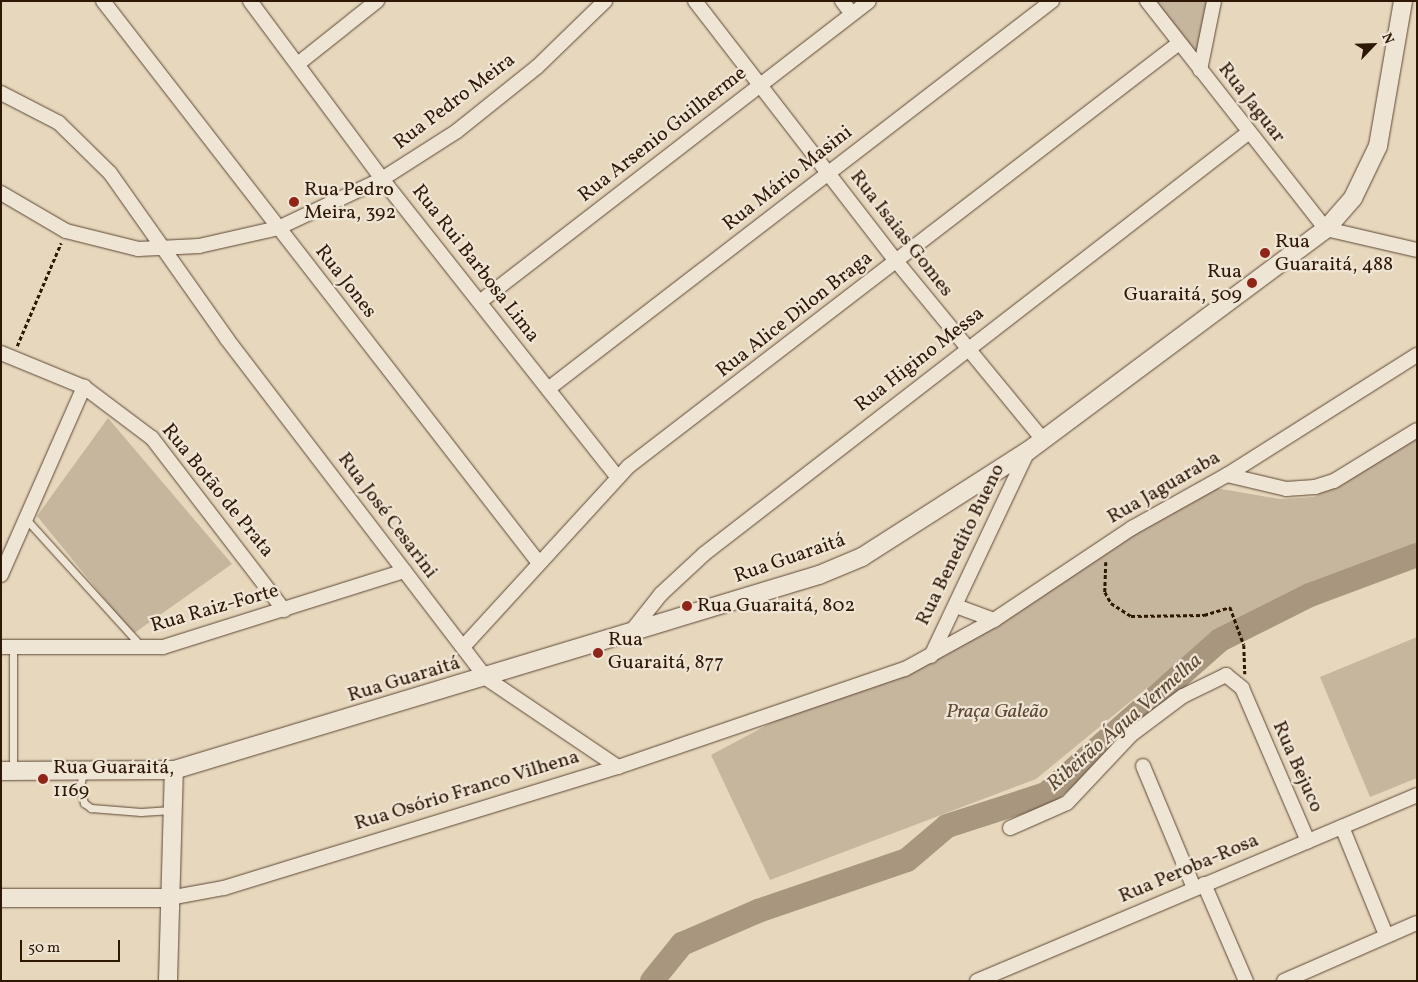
<!DOCTYPE html>
<html>
<head>
<meta charset="utf-8">
<style>
	body { margin:0 }
	#map { position:relative; width:1418px; height:982px; overflow:hidden; background:#e6d7bd; font-family:Vollkorn,serif }
	div>[style] { position:absolute }
	.green>* { inset:0; background:#c7b69e }
	.river>* { height:24px; margin:-12px; padding:0 12px; transform-origin:12px; border-radius:12px; background:#a8967e }
	.path>* { height:2.5px; margin-top:-1.25px; transform-origin:0; background:repeating-linear-gradient(90deg,#2f1705 0 4px,transparent 0 6.5px) }
	.roads { filter:drop-shadow(0 0 1px #5d4733) drop-shadow(0 0 1px #5d4733) }
	.service>* { height:7px; margin:-3.5px; padding:0 3.5px; transform-origin:3.5px; border-radius:3.5px; background:#efe5d4 }
	.minor>* { height:14px; margin:-7px; padding:0 7px; transform-origin:7px; border-radius:7px; background:#efe5d4 }
	.tertiary>* { height:18px; margin:-9px; padding:0 9px; transform-origin:9px; border-radius:9px; background:#efe5d4 }
	.dots>* { width:14px; height:14px; translate:-50% -50%; box-sizing:border-box; border:2px solid #efe5d4; border-radius:50% }
	span { translate:-50% -50%; white-space:nowrap; text-align:center; line-height:1.15; -webkit-text-stroke:4.5px #efe5d4; paint-order:stroke }
	.street-label { font-size:20px; color:#2f1705 }
	.poi-label { font-size:20px; color:#2f1705 }
	.left { translate:0 -50%; text-align:left }
	.right { translate:-100% -50%; text-align:right }
	.park-label { font-size:20px; color:#5d4733; font-style:italic }
	.water-label { font-size:21px; color:#5f4a35; font-style:italic }
	.frame { position:absolute; inset:0; border:2px solid #2f1705; pointer-events:none }
	.north { position:absolute; left:1348px; top:20px; width:50px; height:50px; -webkit-text-stroke:4px #efe5d4; paint-order:stroke; rotate:66deg; font-size:14px; font-weight:700; line-height:20px; text-align:center; color:#2f1705 }
	.north::after { content:''; display:block; margin:auto; width:18px; height:22px; background:#2f1705; clip-path:polygon(50% 0,100% 100%,50% 72%,0 100%) }
	.scale { position:absolute; left:20px; top:940px; width:100px; height:22px; box-sizing:border-box; border:2px solid #2f1705; border-top:0; padding-left:6px; font-size:15px; line-height:18px; white-space:nowrap; color:#2f1705; -webkit-text-stroke:4px #efe5d4; paint-order:stroke }
</style>
</head>
<body>
<div id="map">
	<div class="green">
		<div style="clip-path:polygon(1154px 1px,1208px 1px,1198px 58px)"></div>
		<div style="clip-path:polygon(108px 418px,232px 564px,133px 634px,37px 516px)"></div>
		<div style="clip-path:polygon(1417px 437px,1417px 543px,1220px 628px,1036px 779px,770px 880px,711px 755px,786px 715px,927px 665px,1204px 486px,1280px 499px,1314px 497px)"></div>
		<div style="clip-path:polygon(1417px 637px,1417px 778px,1370px 797px,1320px 677px)"></div>
	</div>
	<div class="river">
		<div style="left:652px;top:981px;width:48px;rotate:-51deg"></div>
		<div style="left:682px;top:944px;width:83px;rotate:-23.5deg"></div>
		<div style="left:758px;top:911px;width:157px;rotate:-18.9deg"></div>
		<div style="left:907px;top:860px;width:52px;rotate:-40.4deg"></div>
		<div style="left:947px;top:826px;width:104px;rotate:-17.9deg"></div>
		<div style="left:1046px;top:794px;width:232px;rotate:-41.5deg"></div>
		<div style="left:1220px;top:640px;width:101px;rotate:-26.6deg"></div>
		<div style="left:1310px;top:595px;width:114px;rotate:-20.5deg"></div>
	</div>
	<div class="path">
		<div style="left:17px;top:346px;width:112px;rotate:-66.9deg"></div>
		<div style="left:1106px;top:562px;width:30px;rotate:92deg"></div>
		<div style="left:1105px;top:592px;width:13px;rotate:61deg"></div>
		<div style="left:1111px;top:603px;width:24px;rotate:33deg"></div>
		<div style="left:1131px;top:616px;width:73px;rotate:-0.8deg"></div>
		<div style="left:1204px;top:615px;width:27px;rotate:-17deg"></div>
		<div style="left:1230px;top:607px;width:40px;rotate:69.8deg"></div>
		<div style="left:1244px;top:645px;width:29px;rotate:88deg"></div>
	</div>
	<div class="roads">
		<div class="service">
			<div style="left:25px;top:518px;width:174px;rotate:47.8deg"></div>
			<div style="left:13px;top:771px;width:124px;rotate:-90deg"></div>
			<div style="left:83px;top:771px;width:17px;rotate:100deg"></div>
			<div style="left:80px;top:788px;width:16px;rotate:75deg"></div>
			<div style="left:84px;top:803px;width:9px;rotate:36deg"></div>
			<div style="left:91px;top:808px;width:50px;rotate:4.6deg"></div>
			<div style="left:141px;top:812px;width:30px;rotate:-4deg"></div>
		</div>
		<div class="minor">
			<div style="left:103px;top:1px;width:711px;rotate:52.2deg"></div>
			<div style="left:250px;top:1px;width:222px;rotate:53.4deg"></div>
			<div style="left:382px;top:179px;width:380px;rotate:51.7deg"></div>
			<div style="left:695px;top:1px;width:330px;rotate:52.3deg"></div>
			<div style="left:897px;top:262px;width:230px;rotate:50.6deg"></div>
			<div style="left:842px;top:1px;width:16px;rotate:52deg"></div>
			<div style="left:1147px;top:1px;width:290px;rotate:51.9deg"></div>
			<div style="left:1326px;top:229px;width:93px;rotate:13deg"></div>
			<div style="left:299px;top:63px;width:100px;rotate:-38.5deg"></div>
			<div style="left:1200px;top:70px;width:70px;rotate:-78.5deg"></div>
			<div style="left:1px;top:93px;width:65px;rotate:27.3deg"></div>
			<div style="left:59px;top:123px;width:71px;rotate:44.4deg"></div>
			<div style="left:110px;top:173px;width:203px;rotate:54.8deg"></div>
			<div style="left:227px;top:339px;width:427px;rotate:52.6deg"></div>
			<div style="left:486px;top:678px;width:159px;rotate:34deg"></div>
			<div style="left:1px;top:193px;width:75px;rotate:30.3deg"></div>
			<div style="left:66px;top:231px;width:74px;rotate:14deg"></div>
			<div style="left:138px;top:249px;width:61px;rotate:-2.8deg"></div>
			<div style="left:199px;top:246px;width:81px;rotate:-12.8deg"></div>
			<div style="left:278px;top:228px;width:115px;rotate:-25.2deg"></div>
			<div style="left:382px;top:179px;width:89px;rotate:-32.6deg"></div>
			<div style="left:457px;top:131px;width:102px;rotate:-38.7deg"></div>
			<div style="left:537px;top:67px;width:95px;rotate:-44.1deg"></div>
			<div style="left:481px;top:301px;width:490px;rotate:-37.7deg"></div>
			<div style="left:1px;top:353px;width:90px;rotate:22.3deg"></div>
			<div style="left:84px;top:387px;width:85px;rotate:36.9deg"></div>
			<div style="left:152px;top:438px;width:217px;rotate:52.5deg"></div>
			<div style="left:548px;top:389px;width:636px;rotate:-37.59deg"></div>
			<div style="left:1227px;top:475px;width:61px;rotate:13.3deg"></div>
			<div style="left:1286px;top:489px;width:29px;rotate:-4deg"></div>
			<div style="left:1315px;top:487px;width:20px;rotate:-18deg"></div>
			<div style="left:1334px;top:481px;width:97px;rotate:-31.6deg"></div>
			<div style="left:1px;top:575px;width:206px;rotate:-66.2deg"></div>
			<div style="left:956px;top:606px;width:40px;rotate:20.2deg"></div>
			<div style="left:630px;top:633px;width:50px;rotate:-51.5deg"></div>
			<div style="left:661px;top:594px;width:59px;rotate:-42.9deg"></div>
			<div style="left:704px;top:554px;width:688px;rotate:-37.74deg"></div>
			<div style="left:1px;top:647px;width:162px"></div>
			<div style="left:163px;top:647px;width:253px;rotate:-17.5deg"></div>
			<div style="left:463px;top:647px;width:246px;rotate:-47.5deg"></div>
			<div style="left:629px;top:466px;width:694px;rotate:-37.56deg"></div>
			<div style="left:931px;top:656px;width:227px;rotate:-64.7deg"></div>
			<div style="left:1143px;top:766px;width:132px;rotate:67.3deg"></div>
			<div style="left:1342px;top:827px;width:117px;rotate:67.8deg"></div>
			<div style="left:1010px;top:828px;width:62px;rotate:-23.7deg"></div>
			<div style="left:1067px;top:803px;width:93px;rotate:-46.7deg"></div>
			<div style="left:1131px;top:735px;width:65px;rotate:-36.9deg"></div>
			<div style="left:1183px;top:696px;width:48px;rotate:-26deg"></div>
			<div style="left:1226px;top:675px;width:21px;rotate:39deg"></div>
			<div style="left:1242px;top:688px;width:167px;rotate:66.7deg"></div>
			<div style="left:1204px;top:884px;width:106px;rotate:66.6deg"></div>
			<div style="left:169px;top:898px;width:56px;rotate:-10.3deg"></div>
			<div style="left:224px;top:888px;width:412px;rotate:-17.1deg"></div>
			<div style="left:618px;top:767px;width:303px;rotate:-18.9deg"></div>
			<div style="left:905px;top:669px;width:102px;rotate:-28.8deg"></div>
			<div style="left:994px;top:620px;width:166px;rotate:-33.7deg"></div>
			<div style="left:1132px;top:528px;width:109px;rotate:-29.2deg"></div>
			<div style="left:1227px;top:475px;width:225px;rotate:-32.3deg"></div>
			<div style="left:977px;top:981px;width:478px;rotate:-22.9deg"></div>
			<div style="left:1284px;top:981px;width:145px;rotate:-23.6deg"></div>
		</div>
		<div class="tertiary">
			<div style="left:1px;top:771px;width:173px;rotate:-0.3deg"></div>
			<div style="left:174px;top:770px;width:674px;rotate:-16.82deg"></div>
			<div style="left:819px;top:575px;width:47px;rotate:-22.7deg"></div>
			<div style="left:862px;top:557px;width:197px;rotate:-32.6deg"></div>
			<div style="left:1028px;top:451px;width:372px;rotate:-36.7deg"></div>
			<div style="left:1326px;top:229px;width:41px;rotate:-48.9deg"></div>
			<div style="left:1353px;top:198px;width:58px;rotate:-64.3deg"></div>
			<div style="left:1378px;top:146px;width:147px;rotate:-80.2deg"></div>
			<div style="left:1px;top:898px;width:168px"></div>
			<div style="left:168px;top:981px;width:211px;rotate:-88.4deg"></div>
		</div>
	</div>
	<div class="dots">
		<div style="left:294px;top:202px;background:#8f2418"></div>
		<div style="left:1265px;top:253px;background:#8f2418"></div>
		<div style="left:1252px;top:283px;background:#8f2418"></div>
		<div style="left:687px;top:606px;background:#8f2418"></div>
		<div style="left:598px;top:653px;background:#8f2418"></div>
		<div style="left:43px;top:779px;background:#8f2418"></div>
	</div>
	<div class="street-label">
		<span style="left:455px;top:102px;rotate:-37deg">Rua Pedro Meira</span>
		<span style="left:1251px;top:103px;rotate:52deg">Rua Jaguar</span>
		<span style="left:663px;top:135px;rotate:-38deg">Rua Arsenio Guilherme</span>
		<span style="left:788px;top:179px;rotate:-38deg">Rua Mário Masini</span>
		<span style="left:901px;top:234px;rotate:52deg">Rua Isaias Gomes</span>
		<span style="left:475px;top:264px;rotate:52deg">Rua Rui Barbosa Lima</span>
		<span style="left:345px;top:282px;rotate:52deg">Rua Jones</span>
		<span style="left:795px;top:315px;rotate:-38deg">Rua Alice Dilon Braga</span>
		<span style="left:920px;top:360px;rotate:-38deg">Rua Higino Messa</span>
		<span style="left:1164px;top:488px;rotate:-30deg">Rua Jaguaraba</span>
		<span style="left:217px;top:491px;rotate:51deg">Rua Botão de Prata</span>
		<span style="left:387px;top:516px;rotate:53deg">Rua José Cesarini</span>
		<span style="left:961px;top:545px;rotate:-64deg">Rua Benedito Bueno</span>
		<span style="left:790px;top:559px;rotate:-19deg">Rua Guaraitá</span>
		<span style="left:215px;top:609px;rotate:-16deg">Rua Raiz-Forte</span>
		<span style="left:404px;top:680px;rotate:-17deg">Rua Guaraitá</span>
		<span style="left:1297px;top:767px;rotate:66deg">Rua Bejuco</span>
		<span style="left:467px;top:791px;rotate:-17deg">Rua Osório Franco Vilhena</span>
		<span style="left:1189px;top:869px;rotate:-23deg">Rua Peroba-Rosa</span>
	</div>
	<div class="poi-label">
		<span class="left" style="left:304px;top:202px">Rua Pedro<br>Meira, 392</span>
		<span class="left" style="left:1275px;top:254px">Rua<br>Guaraitá, 488</span>
		<span class="right" style="left:1242px;top:284px">Rua<br>Guaraitá, 509</span>
		<span class="left" style="left:697px;top:606px">Rua Guaraitá, 802</span>
		<span class="left" style="left:608px;top:652px">Rua<br>Guaraitá, 877</span>
		<span class="left" style="left:53px;top:780px">Rua Guaraitá,<br>1169</span>
	</div>
	<div class="park-label">
		<span style="left:997px;top:712px">Praça Galeão</span>
	</div>
	<div class="water-label">
		<span style="left:1125px;top:723px;rotate:-41deg">Ribeirão Água Vermelha</span>
	</div>
	<div class="frame"></div>
	<div class="north">N</div>
	<div class="scale">50 m</div>
</div>
</body>
</html>
